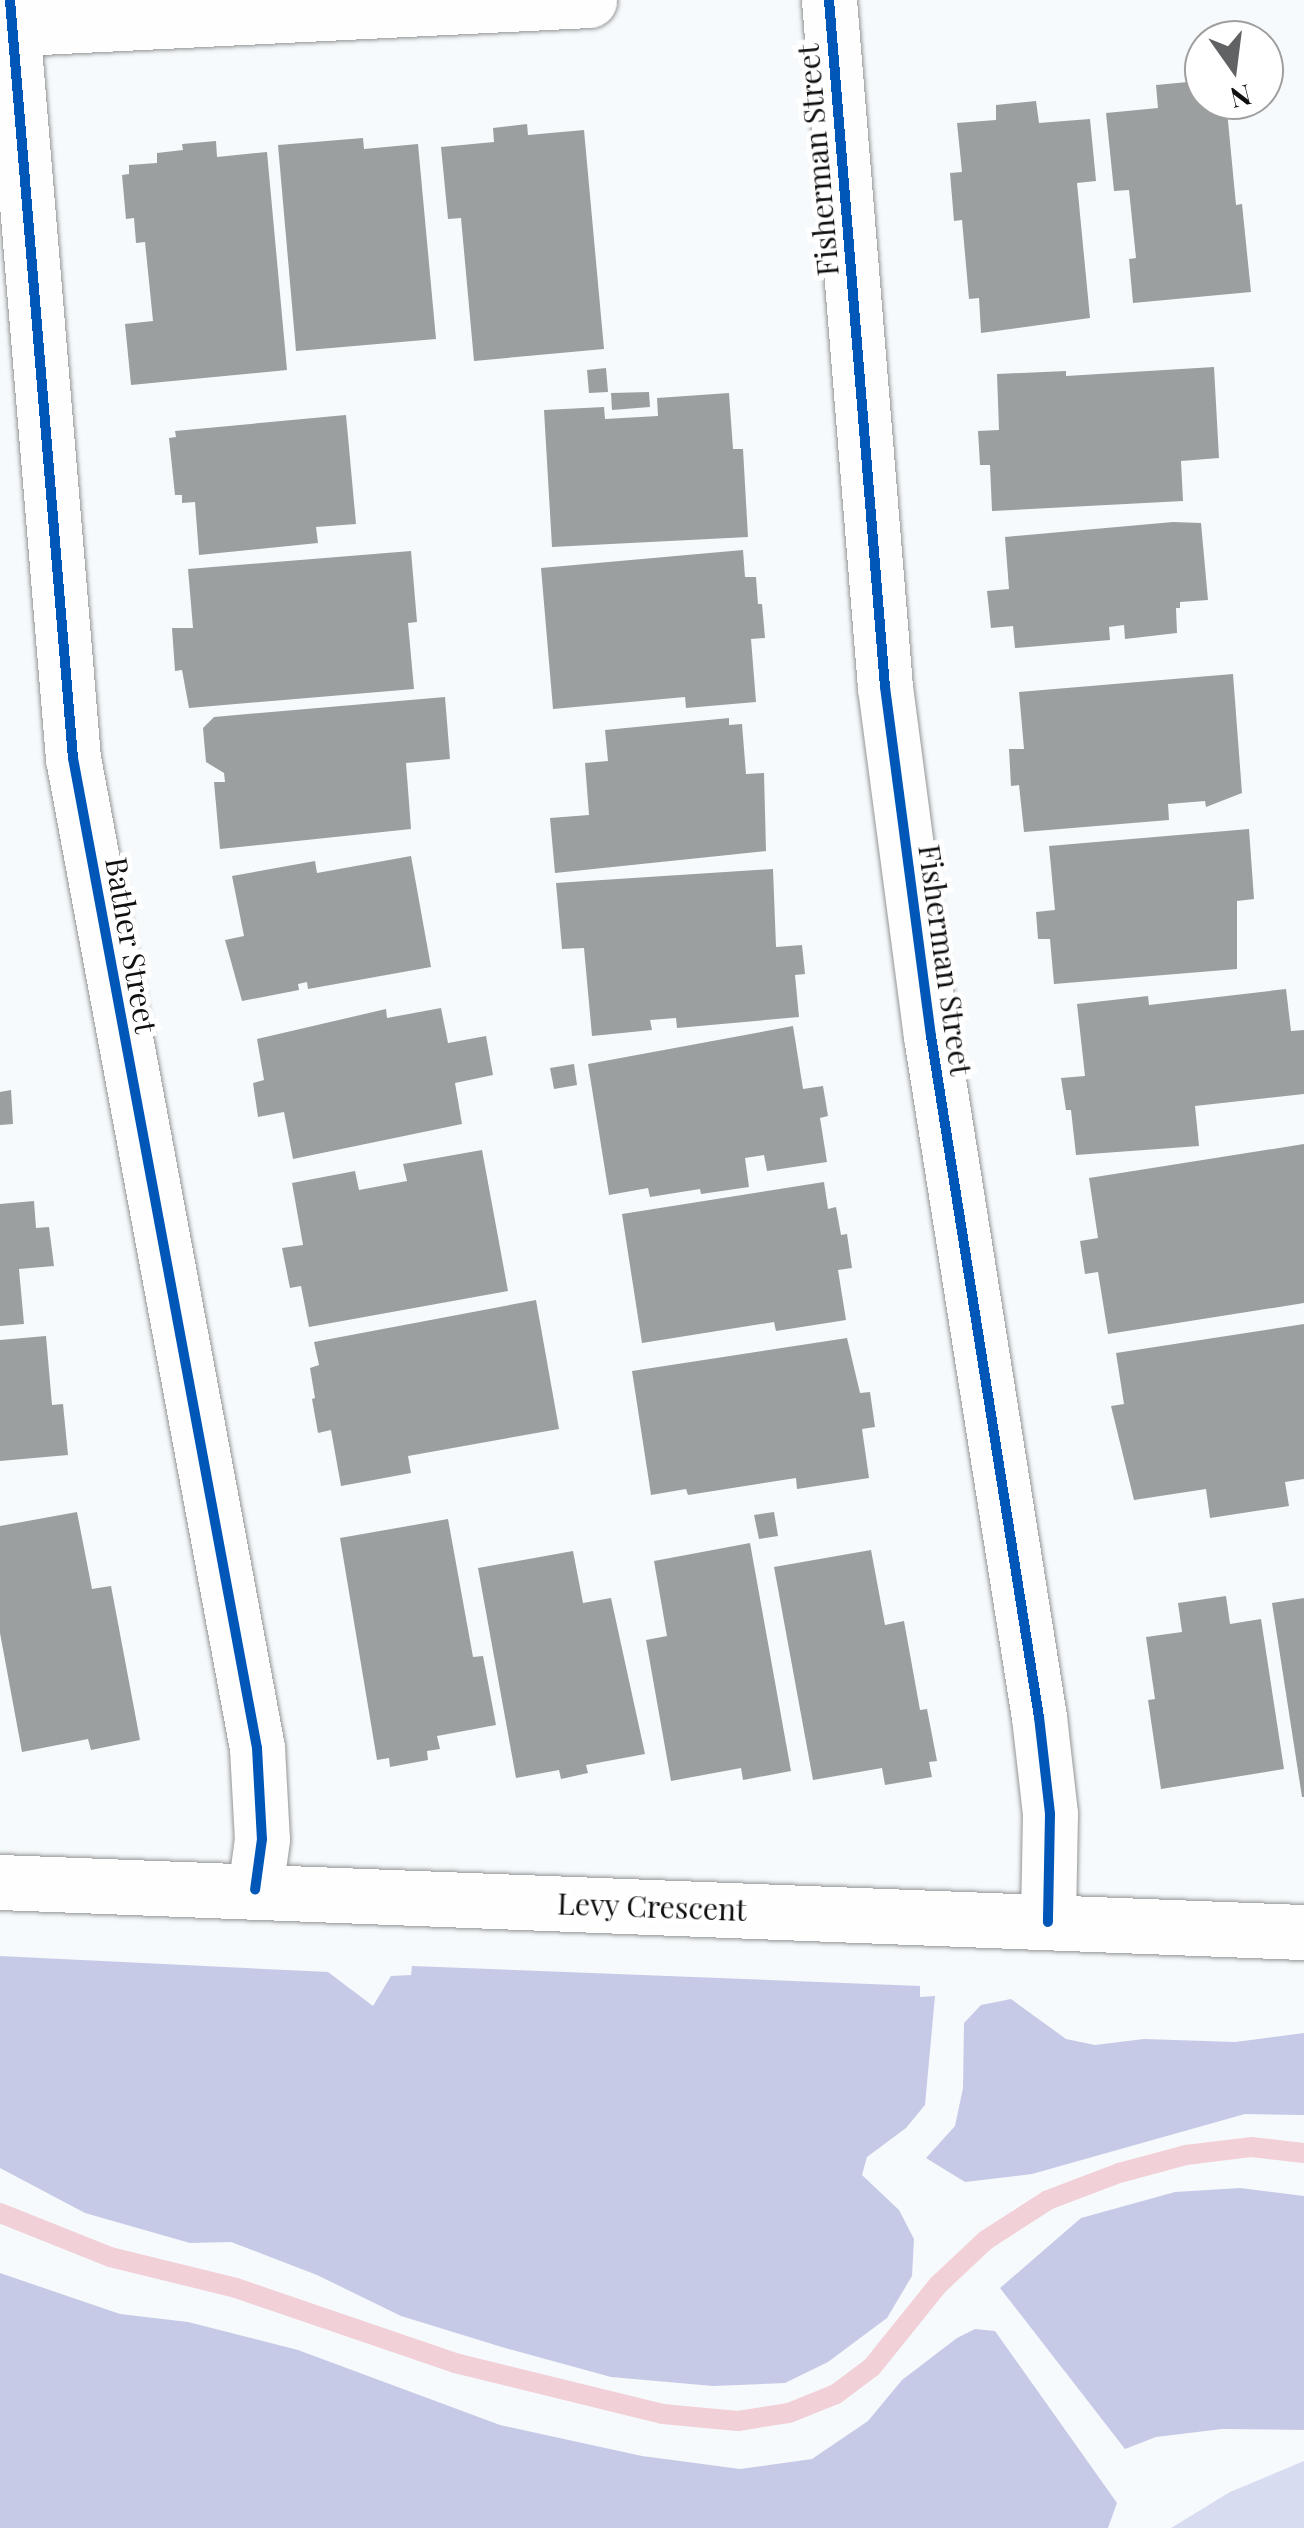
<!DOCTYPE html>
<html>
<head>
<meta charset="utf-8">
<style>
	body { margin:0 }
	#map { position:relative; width:1304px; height:2528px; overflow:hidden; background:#f6fafc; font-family:"Playfair Display",serif }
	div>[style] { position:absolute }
	.green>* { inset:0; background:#d8dcf0 }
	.forest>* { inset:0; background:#c7cae7 }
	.stream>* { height:20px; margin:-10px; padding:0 10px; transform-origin:10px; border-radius:10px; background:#f2d0d7 }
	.building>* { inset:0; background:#9b9fa0 }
	.roads { filter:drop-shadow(0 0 2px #949596) drop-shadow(0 0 2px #949596) }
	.minor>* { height:55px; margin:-27.5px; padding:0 27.5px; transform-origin:27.5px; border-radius:27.5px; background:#fefeff }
	.cycleway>* { height:10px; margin:-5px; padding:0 5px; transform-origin:5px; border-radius:5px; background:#0057b8 }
	span { translate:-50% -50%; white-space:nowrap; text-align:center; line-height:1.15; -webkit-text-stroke:10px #fff; paint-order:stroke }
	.street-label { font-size:30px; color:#101010 }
	.north { position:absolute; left:1184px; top:20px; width:100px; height:100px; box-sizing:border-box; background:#fff; border:2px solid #9f9f9f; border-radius:50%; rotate:166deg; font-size:28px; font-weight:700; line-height:40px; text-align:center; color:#101010 }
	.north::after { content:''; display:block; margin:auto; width:35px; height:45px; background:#606263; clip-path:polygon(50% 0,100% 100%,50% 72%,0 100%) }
</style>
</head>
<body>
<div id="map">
	<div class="green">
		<div style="clip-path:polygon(1304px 2461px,1304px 2528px,1171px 2528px,1230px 2492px)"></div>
	</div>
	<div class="forest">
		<div style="clip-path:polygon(0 1956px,328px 1972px,373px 2006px,391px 1976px,411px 1975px,412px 1966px,920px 1986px,920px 1997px,935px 1996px,925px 2105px,906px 2128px,867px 2157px,862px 2175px,899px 2210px,914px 2239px,912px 2276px,887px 2318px,828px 2362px,785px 2383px,713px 2386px,611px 2377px,505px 2348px,401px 2316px,317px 2275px,231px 2242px,190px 2243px,85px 2213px,0 2168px)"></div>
		<div style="clip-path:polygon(1011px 1999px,1066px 2039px,1095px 2045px,1144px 2039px,1235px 2042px,1304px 2033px,1304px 2115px,1245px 2114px,1032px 2174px,965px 2182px,926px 2158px,955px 2126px,963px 2088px,964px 2023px,981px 2005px)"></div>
		<div style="clip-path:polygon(1240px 2188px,1304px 2196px,1304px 2430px,1222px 2429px,1156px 2437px,1125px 2449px,1000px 2288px,1081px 2218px,1175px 2192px)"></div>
		<div style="clip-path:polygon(0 2273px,120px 2314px,188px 2322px,298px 2350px,500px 2425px,642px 2456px,740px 2469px,812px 2459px,868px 2421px,902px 2380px,957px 2338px,975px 2329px,995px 2331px,1117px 2503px,1108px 2528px,0 2528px)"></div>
	</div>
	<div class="stream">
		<div style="left:0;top:2213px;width:118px;rotate:21.8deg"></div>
		<div style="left:110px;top:2257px;width:130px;rotate:13.8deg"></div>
		<div style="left:236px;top:2288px;width:231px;rotate:18.9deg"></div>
		<div style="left:455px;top:2363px;width:214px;rotate:13.8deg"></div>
		<div style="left:663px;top:2414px;width:75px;rotate:5.3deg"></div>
		<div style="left:738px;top:2421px;width:52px;rotate:-8.9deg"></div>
		<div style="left:789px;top:2413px;width:51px;rotate:-22deg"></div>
		<div style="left:836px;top:2394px;width:45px;rotate:-36.9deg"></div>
		<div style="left:872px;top:2367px;width:105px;rotate:-51.2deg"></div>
		<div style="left:938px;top:2285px;width:66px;rotate:-43.2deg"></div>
		<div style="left:986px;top:2240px;width:74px;rotate:-32.8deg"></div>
		<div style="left:1048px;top:2200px;width:76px;rotate:-20.8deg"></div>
		<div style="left:1119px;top:2173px;width:69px;rotate:-15deg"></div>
		<div style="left:1186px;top:2155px;width:65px;rotate:-7deg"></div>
		<div style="left:1251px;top:2147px;width:53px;rotate:6.5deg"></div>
	</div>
	<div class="building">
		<div style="clip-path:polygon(1188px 82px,1190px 93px,1204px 92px,1204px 100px,1226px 100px,1236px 205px,1242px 204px,1251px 292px,1133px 303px,1129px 259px,1136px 258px,1129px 190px,1114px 191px,1106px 113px,1158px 108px,1156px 85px)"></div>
		<div style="clip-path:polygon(1036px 101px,1039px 123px,1090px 119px,1096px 181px,1077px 183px,1090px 318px,981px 333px,979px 298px,969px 299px,962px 220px,954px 221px,950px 173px,962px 172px,957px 123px,996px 120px,996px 105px)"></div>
		<div style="clip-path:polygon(527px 124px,528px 135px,584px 130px,604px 349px,474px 361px,461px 218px,448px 219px,441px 147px,494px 142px,493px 128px)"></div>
		<div style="clip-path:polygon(363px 138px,364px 149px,418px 144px,436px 339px,296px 351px,278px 145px)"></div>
		<div style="clip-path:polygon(216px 141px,217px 157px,267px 152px,287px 370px,131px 385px,125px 324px,153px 321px,145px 242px,136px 243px,134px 218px,126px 219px,122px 175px,129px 174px,129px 165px,157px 163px,157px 153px,183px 150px,182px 144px)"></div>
		<div style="clip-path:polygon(1214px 367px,1219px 458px,1181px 461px,1183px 501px,992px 511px,990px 465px,980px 465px,978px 431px,999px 430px,997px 374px,1066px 371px,1066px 376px)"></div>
		<div style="clip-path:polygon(606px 368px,608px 392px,589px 393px,587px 370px)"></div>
		<div style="clip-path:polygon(649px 392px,650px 407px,612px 410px,611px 393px)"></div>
		<div style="clip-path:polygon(729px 393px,733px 449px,743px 449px,748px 537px,552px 547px,544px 410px,604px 407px,605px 419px,658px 416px,657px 398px)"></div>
		<div style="clip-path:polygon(346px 415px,356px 524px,316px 527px,318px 543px,199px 555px,195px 502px,182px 503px,182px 495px,175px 495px,169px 438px,176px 437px,175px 431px)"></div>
		<div style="clip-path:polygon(1173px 522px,1201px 523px,1208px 600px,1180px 602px,1180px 608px,1176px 608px,1177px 633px,1125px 639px,1124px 625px,1109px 627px,1110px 640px,1015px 648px,1013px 626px,991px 628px,987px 591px,1009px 589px,1005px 537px)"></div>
		<div style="clip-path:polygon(743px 550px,745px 577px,756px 577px,758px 604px,762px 604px,765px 638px,751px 639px,756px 702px,686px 708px,685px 697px,553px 709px,541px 568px)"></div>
		<div style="clip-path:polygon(411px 551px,417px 622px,408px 623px,414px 689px,189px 708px,182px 670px,175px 671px,172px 628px,193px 628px,188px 569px)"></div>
		<div style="clip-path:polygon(1233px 674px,1242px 793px,1206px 807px,1205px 801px,1168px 804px,1169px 820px,1024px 832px,1019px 785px,1011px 786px,1009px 749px,1024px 749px,1019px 692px)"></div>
		<div style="clip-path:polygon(445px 697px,450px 759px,406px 763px,411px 829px,220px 849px,214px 782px,225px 782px,224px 773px,206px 762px,203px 728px,214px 717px)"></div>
		<div style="clip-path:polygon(729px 718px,729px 725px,742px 724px,746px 774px,764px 773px,766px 851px,555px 873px,550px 818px,589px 815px,585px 763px,608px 761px,605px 730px)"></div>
		<div style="clip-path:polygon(1249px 829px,1254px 899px,1237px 901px,1237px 969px,1054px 984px,1050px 939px,1038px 939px,1036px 912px,1055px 910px,1049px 846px)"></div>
		<div style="clip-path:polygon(411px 856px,431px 967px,308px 989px,307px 982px,298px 984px,299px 990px,242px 1001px,225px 940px,244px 936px,232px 876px,315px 861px,317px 873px)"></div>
		<div style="clip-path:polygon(773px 869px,776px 947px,802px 945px,805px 974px,795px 975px,799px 1017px,677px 1028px,676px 1018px,650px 1020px,652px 1030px,592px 1036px,584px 948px,562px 949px,556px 883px)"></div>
		<div style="clip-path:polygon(1286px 989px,1291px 1031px,1304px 1030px,1304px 1094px,1195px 1106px,1199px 1146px,1076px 1155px,1071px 1110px,1066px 1110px,1061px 1078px,1085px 1076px,1077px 1004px,1148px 996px,1149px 1005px)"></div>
		<div style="clip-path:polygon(441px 1008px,448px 1043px,486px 1036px,493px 1075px,455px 1083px,462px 1124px,293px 1159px,284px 1112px,258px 1117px,253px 1083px,264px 1080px,257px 1039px,386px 1009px,387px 1018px)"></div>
		<div style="clip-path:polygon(793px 1026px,803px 1089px,823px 1086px,828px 1116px,820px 1118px,827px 1162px,767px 1171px,764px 1155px,745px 1158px,749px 1187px,701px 1194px,700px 1189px,650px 1197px,648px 1188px,609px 1195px,588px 1064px)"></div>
		<div style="clip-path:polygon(574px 1064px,577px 1085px,554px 1089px,550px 1068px)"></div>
		<div style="clip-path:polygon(11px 1090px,13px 1124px,0 1125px,0 1092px)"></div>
		<div style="clip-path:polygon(1304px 1144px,1304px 1303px,1108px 1334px,1098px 1272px,1085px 1274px,1080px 1241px,1098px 1238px,1089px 1178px)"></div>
		<div style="clip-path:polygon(482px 1150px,508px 1291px,309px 1327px,301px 1286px,290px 1288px,282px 1248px,303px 1245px,292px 1183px,355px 1171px,359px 1190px,407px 1181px,403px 1164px)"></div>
		<div style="clip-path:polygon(824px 1182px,828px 1209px,836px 1207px,841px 1235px,847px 1234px,852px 1268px,838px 1270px,846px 1320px,776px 1331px,774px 1322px,642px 1343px,622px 1214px)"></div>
		<div style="clip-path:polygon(34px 1201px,36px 1228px,49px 1227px,54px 1266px,19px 1269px,24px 1324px,0 1326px,0 1204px)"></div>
		<div style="clip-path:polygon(536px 1300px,559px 1429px,408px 1456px,411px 1473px,341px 1486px,331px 1430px,318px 1433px,312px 1399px,315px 1398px,310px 1368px,319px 1365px,314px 1342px)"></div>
		<div style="clip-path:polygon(1304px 1324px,1304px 1479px,1285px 1482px,1289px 1506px,1210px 1518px,1206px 1489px,1134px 1500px,1111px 1406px,1124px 1404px,1116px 1353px)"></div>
		<div style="clip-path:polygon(46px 1336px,52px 1405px,63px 1404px,68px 1455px,0 1461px,0 1340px)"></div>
		<div style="clip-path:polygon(847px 1338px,860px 1393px,870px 1392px,875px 1427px,862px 1429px,869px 1478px,797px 1489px,796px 1478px,688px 1495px,686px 1489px,651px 1495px,632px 1371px)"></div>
		<div style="clip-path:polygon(77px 1512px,92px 1589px,111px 1586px,140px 1740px,91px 1750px,88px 1739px,22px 1752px,0 1633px,0 1526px)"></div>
		<div style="clip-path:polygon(774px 1512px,778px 1536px,759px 1539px,754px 1515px)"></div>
		<div style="clip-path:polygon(448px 1519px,473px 1657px,483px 1656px,496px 1725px,437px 1736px,440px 1749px,427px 1751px,428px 1760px,390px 1767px,389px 1758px,377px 1760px,340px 1538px)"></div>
		<div style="clip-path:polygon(750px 1543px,791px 1771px,743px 1780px,741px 1768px,671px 1781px,646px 1640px,667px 1636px,654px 1561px)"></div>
		<div style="clip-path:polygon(871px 1550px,885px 1625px,904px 1621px,920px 1710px,927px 1709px,937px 1761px,929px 1762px,932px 1777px,885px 1785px,882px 1768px,813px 1780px,774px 1567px)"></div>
		<div style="clip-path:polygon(573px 1551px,583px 1603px,611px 1598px,645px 1754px,586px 1765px,588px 1773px,561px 1779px,559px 1770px,516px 1778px,478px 1568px)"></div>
		<div style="clip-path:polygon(1226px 1596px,1230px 1624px,1261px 1619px,1284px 1769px,1161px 1789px,1148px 1700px,1155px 1699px,1146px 1637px,1182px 1632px,1178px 1603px)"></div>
		<div style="clip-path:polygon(1304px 1598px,1304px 1797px,1302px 1797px,1272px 1603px)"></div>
	</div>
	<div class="roads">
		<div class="minor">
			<div style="left:10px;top:0;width:761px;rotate:85.25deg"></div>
			<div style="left:73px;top:758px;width:1007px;rotate:79.47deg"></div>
			<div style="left:257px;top:1748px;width:91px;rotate:86.9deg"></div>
			<div style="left:262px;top:1839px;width:51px;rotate:97.8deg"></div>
			<div style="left:829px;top:0;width:689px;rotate:85.34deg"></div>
			<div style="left:885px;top:687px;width:352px;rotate:82.5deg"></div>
			<div style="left:931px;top:1036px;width:690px;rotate:80.99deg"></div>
			<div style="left:1039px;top:1717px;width:98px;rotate:83.5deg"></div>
			<div style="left:1050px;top:1814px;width:108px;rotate:91.1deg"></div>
			<div style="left:0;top:29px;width:590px;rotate:-2.82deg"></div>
			<div style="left:0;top:1882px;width:1305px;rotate:2.2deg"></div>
		</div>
	</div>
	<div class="cycleway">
		<div style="left:10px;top:0;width:761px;rotate:85.25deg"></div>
		<div style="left:73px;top:758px;width:1007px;rotate:79.47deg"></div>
		<div style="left:257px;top:1748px;width:91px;rotate:86.9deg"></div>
		<div style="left:262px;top:1839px;width:51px;rotate:97.8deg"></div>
		<div style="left:829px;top:0;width:689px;rotate:85.34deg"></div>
		<div style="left:885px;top:687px;width:352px;rotate:82.5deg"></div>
		<div style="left:931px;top:1036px;width:690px;rotate:80.99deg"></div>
		<div style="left:1039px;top:1717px;width:98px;rotate:83.5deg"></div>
		<div style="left:1050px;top:1814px;width:108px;rotate:91.1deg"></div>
	</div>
	<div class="street-label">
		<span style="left:817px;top:160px;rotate:-95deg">Fisherman Street</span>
		<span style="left:132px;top:945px;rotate:80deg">Bather Street</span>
		<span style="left:946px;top:960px;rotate:82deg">Fisherman Street</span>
		<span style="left:652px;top:1906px;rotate:2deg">Levy Crescent</span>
	</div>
	<div class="north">N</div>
</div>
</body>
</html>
